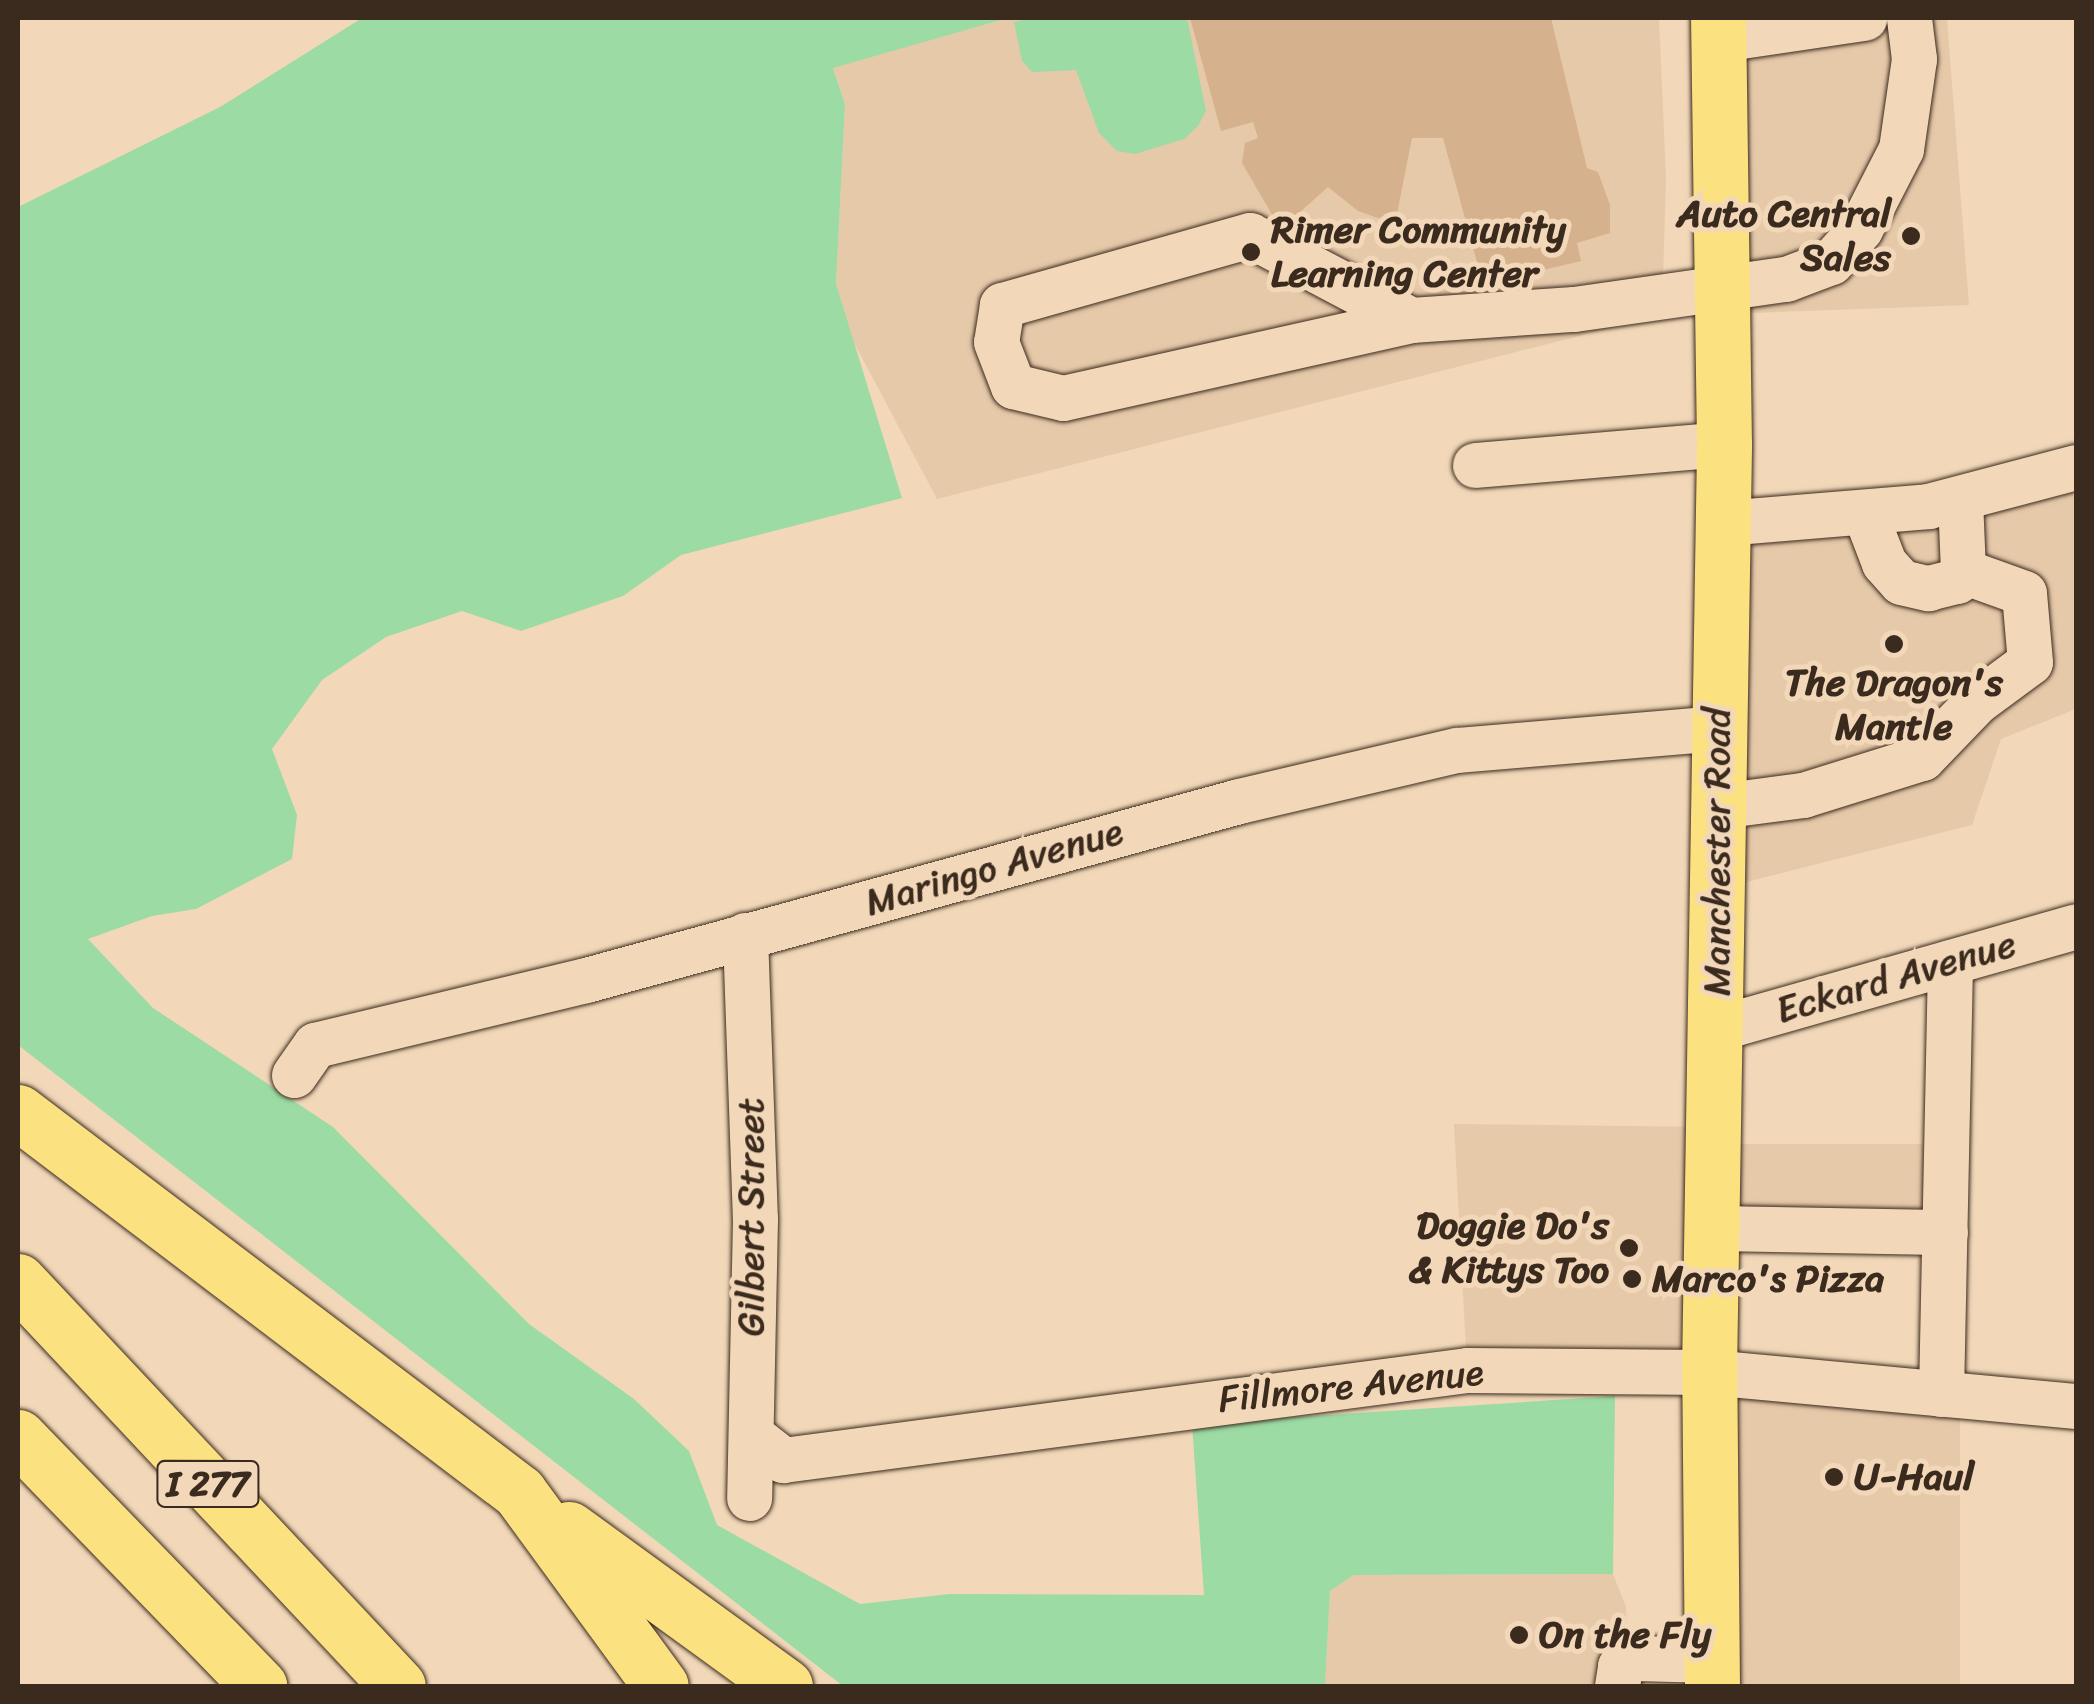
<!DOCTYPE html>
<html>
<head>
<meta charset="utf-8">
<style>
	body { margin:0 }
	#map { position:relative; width:2094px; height:1704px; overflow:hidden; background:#f2d8b9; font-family:Sriracha,sans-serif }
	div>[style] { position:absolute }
	.built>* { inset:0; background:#e6c9a9 }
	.green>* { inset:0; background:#9cdba4 }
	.building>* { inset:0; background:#d6b18e }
	.roads { filter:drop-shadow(0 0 2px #3b2a1e) drop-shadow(0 0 2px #3b2a1e) }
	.minor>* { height:45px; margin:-22.5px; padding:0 22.5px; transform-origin:22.5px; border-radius:22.5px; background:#f2d8b9 }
	.major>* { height:55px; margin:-27.5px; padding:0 27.5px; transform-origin:27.5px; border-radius:27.5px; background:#fbe180 }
	.highway>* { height:55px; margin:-27.5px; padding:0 27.5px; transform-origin:27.5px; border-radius:27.5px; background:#fbe180 }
	.dots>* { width:28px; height:28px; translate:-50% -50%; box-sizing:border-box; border:5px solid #f2d8b9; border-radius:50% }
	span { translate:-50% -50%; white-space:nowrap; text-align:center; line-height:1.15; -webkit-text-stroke:10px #f2d8b9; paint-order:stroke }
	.shield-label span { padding:2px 8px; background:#f2d8b9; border:2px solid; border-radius:8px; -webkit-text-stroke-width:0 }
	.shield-label { font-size:35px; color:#3b2a1e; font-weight:700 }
	.poi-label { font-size:38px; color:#3b2a1e; font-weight:700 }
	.right { translate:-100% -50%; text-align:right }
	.left { translate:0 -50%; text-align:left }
	.street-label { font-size:38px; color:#3b2a1e }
	.frame { position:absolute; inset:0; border:20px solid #3b2a1e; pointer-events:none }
</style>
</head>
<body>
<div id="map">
	<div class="built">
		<div style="clip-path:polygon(1008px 18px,1659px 18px,1666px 177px,1662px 315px,937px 499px,852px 339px,836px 284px,845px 104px,833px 67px)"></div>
		<div style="clip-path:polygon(1718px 18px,1947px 18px,1969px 305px,1724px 314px)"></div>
		<div style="clip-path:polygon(2065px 470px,2076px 505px,2076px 709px,2001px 739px,1972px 825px,1719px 889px,1723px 523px)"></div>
		<div style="clip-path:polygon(1454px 1124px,1714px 1127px,1714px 1144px,1946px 1144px,1945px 1232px,1712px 1229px,1709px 1371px,1960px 1395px,1960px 1686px,1712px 1686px,1709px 1372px,1467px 1370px)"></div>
		<div style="clip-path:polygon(1613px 1574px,1626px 1607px,1629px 1686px,1325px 1686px,1330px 1591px,1354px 1575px)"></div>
	</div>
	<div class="green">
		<div style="clip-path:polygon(362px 18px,1008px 18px,833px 68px,845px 104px,836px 284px,902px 498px,681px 555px,623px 596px,521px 631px,462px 611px,386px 637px,322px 680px,272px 749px,297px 815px,292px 859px,196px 909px,152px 916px,88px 939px,153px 1008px,333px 1127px,529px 1324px,634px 1399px,689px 1451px,717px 1525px,860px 1604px,949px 1594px,1204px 1595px,1192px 1424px,1615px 1396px,1613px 1574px,1354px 1575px,1330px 1591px,1325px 1686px,843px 1686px,18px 1045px,18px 207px,220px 107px)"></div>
		<div style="clip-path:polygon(1031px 18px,1187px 18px,1206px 111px,1198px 126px,1184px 139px,1135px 154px,1117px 151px,1099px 133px,1076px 70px,1032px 72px,1022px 61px,1014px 22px)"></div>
	</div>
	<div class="building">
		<div style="clip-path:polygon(1190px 18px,1551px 18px,1587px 168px,1598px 172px,1610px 205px,1610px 233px,1577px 243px,1581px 261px,1483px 284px,1443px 138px,1412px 138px,1395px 224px,1358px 211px,1328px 187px,1290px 221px,1274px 218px,1242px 163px,1245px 143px,1258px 138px,1253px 122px,1221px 131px)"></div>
	</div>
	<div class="roads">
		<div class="minor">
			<div style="left:1721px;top:39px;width:145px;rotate:-8.4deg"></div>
			<div style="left:1411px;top:320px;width:182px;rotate:-152.2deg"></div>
			<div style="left:1250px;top:235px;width:258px;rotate:164.2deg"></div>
			<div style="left:1002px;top:305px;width:37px;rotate:99deg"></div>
			<div style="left:996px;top:342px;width:47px;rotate:68.9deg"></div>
			<div style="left:1013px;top:386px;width:51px;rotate:13.5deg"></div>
			<div style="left:1063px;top:398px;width:357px;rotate:-12.6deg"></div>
			<div style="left:1411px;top:320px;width:163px;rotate:-3.9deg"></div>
			<div style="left:1574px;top:309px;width:214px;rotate:-8.1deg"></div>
			<div style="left:1786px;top:279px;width:48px;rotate:-20.7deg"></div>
			<div style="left:1831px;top:262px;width:44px;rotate:-48.7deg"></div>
			<div style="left:1860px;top:229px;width:90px;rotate:-62.9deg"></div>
			<div style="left:1901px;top:149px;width:91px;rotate:-81.8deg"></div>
			<div style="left:1914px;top:59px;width:41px;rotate:-97deg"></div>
			<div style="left:1475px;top:465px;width:250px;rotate:-4.8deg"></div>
			<div style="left:1866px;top:516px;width:50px;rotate:69deg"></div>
			<div style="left:1884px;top:563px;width:25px;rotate:48deg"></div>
			<div style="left:1901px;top:582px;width:28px;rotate:13deg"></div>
			<div style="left:1928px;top:588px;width:30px;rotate:-14deg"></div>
			<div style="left:1957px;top:581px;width:12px;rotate:-59deg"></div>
			<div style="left:1963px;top:571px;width:72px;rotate:-92.4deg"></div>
			<div style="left:1723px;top:523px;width:206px;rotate:-4.7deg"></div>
			<div style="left:1928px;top:506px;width:153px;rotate:-14.8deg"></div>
			<div style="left:1719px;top:806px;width:85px;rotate:-7.5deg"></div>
			<div style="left:1803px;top:795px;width:125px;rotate:-17.3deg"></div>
			<div style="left:1922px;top:758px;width:78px;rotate:-46deg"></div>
			<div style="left:1976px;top:702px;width:67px;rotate:-36.5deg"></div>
			<div style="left:2030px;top:662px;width:69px;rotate:-95deg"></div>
			<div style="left:2024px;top:593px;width:65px;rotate:-160.2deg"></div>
			<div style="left:745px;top:935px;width:284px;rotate:88deg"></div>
			<div style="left:755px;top:1219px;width:279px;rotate:91.2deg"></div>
			<div style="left:1715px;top:1029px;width:375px;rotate:-15.9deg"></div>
			<div style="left:294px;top:1075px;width:37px;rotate:-55deg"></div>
			<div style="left:315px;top:1045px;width:279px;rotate:-13.5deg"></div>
			<div style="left:586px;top:980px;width:677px;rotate:-15.33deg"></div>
			<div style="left:1239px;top:801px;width:224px;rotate:-13.2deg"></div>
			<div style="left:1457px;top:750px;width:261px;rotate:-4.8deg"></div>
			<div style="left:1712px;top:1228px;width:233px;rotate:1deg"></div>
			<div style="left:1941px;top:1394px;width:432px;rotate:-88.8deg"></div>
			<div style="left:755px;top:1438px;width:36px;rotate:38deg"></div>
			<div style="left:783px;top:1460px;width:690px;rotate:-7.5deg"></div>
			<div style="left:1467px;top:1370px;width:242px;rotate:0.5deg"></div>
			<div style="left:1709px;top:1372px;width:369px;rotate:5.3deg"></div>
			<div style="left:1617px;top:1686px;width:20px;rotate:-81deg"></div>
			<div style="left:1620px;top:1666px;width:17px;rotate:-28deg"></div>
			<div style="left:1635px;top:1658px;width:77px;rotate:1.5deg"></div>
		</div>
		<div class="major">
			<div style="left:1712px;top:1686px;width:314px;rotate:-90.5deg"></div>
			<div style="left:1709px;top:1372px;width:928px;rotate:-89.07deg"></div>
			<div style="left:1724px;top:444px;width:426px;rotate:-90.8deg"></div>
		</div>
		<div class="highway">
			<div style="left:18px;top:1112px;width:629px;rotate:37.18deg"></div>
			<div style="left:519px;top:1492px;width:240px;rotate:53.8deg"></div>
			<div style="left:18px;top:1281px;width:555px;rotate:46.82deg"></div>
			<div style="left:18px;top:1437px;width:347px;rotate:45.9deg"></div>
			<div style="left:569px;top:1529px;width:267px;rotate:36deg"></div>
		</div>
	</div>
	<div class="dots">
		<div style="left:1911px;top:236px;background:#3b2a1e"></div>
		<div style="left:1251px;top:252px;background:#3b2a1e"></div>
		<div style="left:1894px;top:644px;background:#3b2a1e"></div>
		<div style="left:1629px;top:1248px;background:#3b2a1e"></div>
		<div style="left:1632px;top:1279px;background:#3b2a1e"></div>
		<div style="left:1834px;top:1477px;background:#3b2a1e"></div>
		<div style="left:1519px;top:1635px;background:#3b2a1e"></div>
	</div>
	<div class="shield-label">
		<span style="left:208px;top:1484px">I 277</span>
	</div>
	<div class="poi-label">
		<span class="right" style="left:1891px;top:236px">Auto Central<br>Sales</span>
		<span class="left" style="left:1271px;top:252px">Rimer Community<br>Learning Center</span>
		<span style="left:1894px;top:705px">The Dragon's<br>Mantle</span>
		<span class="right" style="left:1609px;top:1248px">Doggie Do's<br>&amp; Kittys Too</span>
		<span class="left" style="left:1652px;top:1279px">Marco's Pizza</span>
		<span class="left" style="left:1854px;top:1477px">U-Haul</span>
		<span class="left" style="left:1539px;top:1635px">On the Fly</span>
	</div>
	<div class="street-label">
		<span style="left:1717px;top:852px;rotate:-90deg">Manchester Road</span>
		<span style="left:994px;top:867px;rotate:-16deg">Maringo Avenue</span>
		<span style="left:1896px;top:977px;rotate:-16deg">Eckard Avenue</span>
		<span style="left:751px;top:1217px;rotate:-90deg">Gilbert Street</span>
		<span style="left:1351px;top:1386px;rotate:-6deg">Fillmore Avenue</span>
	</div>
	<div class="frame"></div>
</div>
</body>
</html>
